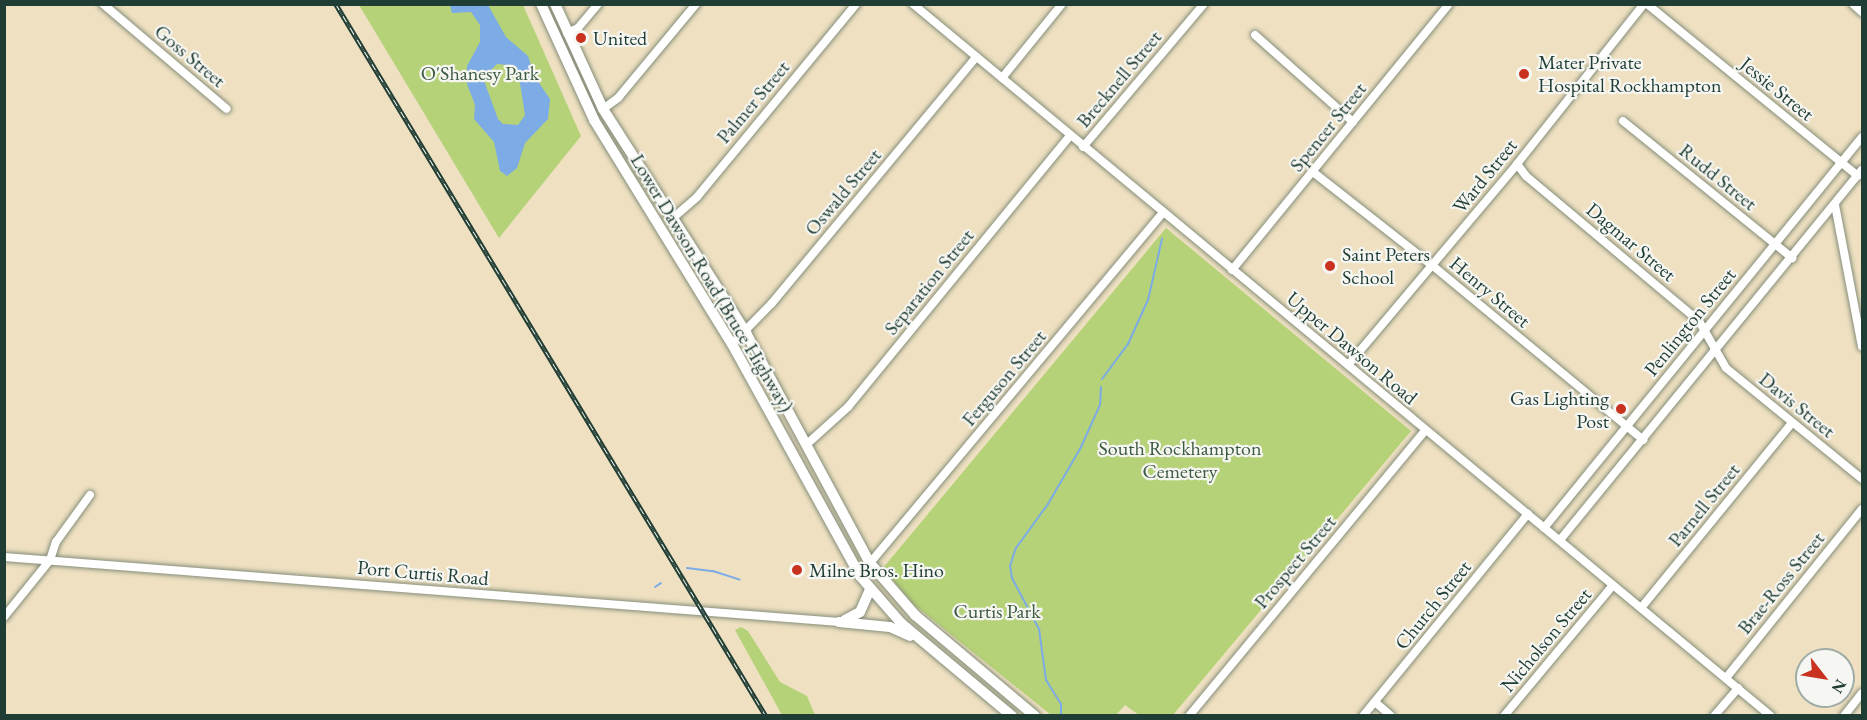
<!DOCTYPE html>
<html>
<head>
<meta charset="utf-8">
<style>
	body { margin:0 }
	#map { position:relative; width:1867px; height:720px; overflow:hidden; background:#eee0c1; font-family:"EB Garamond",serif }
	div>[style] { position:absolute }
	.green>* { inset:0; background:#b5d278 }
	.water>* { inset:0; background:#7cabe6 }
	.stream>* { height:2px; margin:-1px; padding:0 1px; transform-origin:1px; border-radius:1px; background:#7cabe6 }
	.roads { filter:drop-shadow(0 0 2px #868e7a) drop-shadow(0 0 2px #868e7a) }
	.minor>* { height:8px; margin:-4px; padding:0 4px; transform-origin:4px; border-radius:4px; background:#fff }
	.highway>* { height:10px; margin:-5px; padding:0 5px; transform-origin:5px; border-radius:5px; background:#fff }
	.rail>* { height:4.5px; margin-top:-2.25px; transform-origin:0; background:repeating-linear-gradient(90deg,#f6f6f2 0 7px,#1f3d34 0 14px); box-sizing:border-box; border-block:2px solid #1f3d34 }
	.dots>* { width:16px; height:16px; translate:-50% -50%; box-sizing:border-box; border:3px solid #f6f6f2; border-radius:50% }
	span { translate:-50% -50%; white-space:nowrap; text-align:center; line-height:1.15; -webkit-text-stroke:4.5px #f6f6f2; paint-order:stroke }
	.poi-label { font-size:20px; color:#1f3d34 }
	.left { translate:0 -50%; text-align:left }
	.right { translate:-100% -50%; text-align:right }
	.street-label { font-size:20px; color:#1f3d34 }
	.park-label { font-size:20px; color:#3d5b42 }
	.frame { position:absolute; inset:0; border:6px solid #1f3d34; pointer-events:none }
	.north { position:absolute; left:1795px; top:648px; width:60px; height:60px; box-sizing:border-box; background:#f6f6f2; border:2px solid #a0aca6; border-radius:50%; rotate:121deg; font-size:16px; font-weight:700; line-height:24px; text-align:center; color:#1f3d34 }
	.north::after { content:''; display:block; margin:auto; width:21px; height:27px; background:#c8321e; clip-path:polygon(50% 0,100% 100%,50% 72%,0 100%) }
</style>
</head>
<body>
<div id="map">
	<div class="green">
		<div style="clip-path:polygon(359px 5px,523px 5px,581px 136px,499px 238px)"></div>
		<div style="clip-path:polygon(1166px 228px,1411px 431px,1173px 715px,1139px 715px,1125px 705px,1116px 715px,1051px 715px,912px 603px,883px 568px)"></div>
		<div style="clip-path:polygon(741px 627px,748px 631px,780px 682px,807px 696px,815px 715px,782px 715px,735px 630px)"></div>
	</div>
	<div class="water">
		<div style="clip-path:polygon(evenodd,450px 5px,488px 5px,506px 37px,528px 56px,535px 77px,550px 99px,548px 119px,525px 143px,517px 168px,507px 176px,500px 171px,494px 142px,474px 119px,475px 105px,467px 84px,467px 66px,480px 42px,480px 25px,471px 12px,452px 13px,450px 5px,497px 64px,508px 65px,519px 77px,525px 115px,518px 125px,503px 124px,498px 119px,483px 78px,497px 64px)"></div>
	</div>
	<div class="stream">
		<div style="left:1102px;top:379px;width:44px;rotate:-53.4deg"></div>
		<div style="left:1128px;top:344px;width:48px;rotate:-65.6deg"></div>
		<div style="left:1148px;top:300px;width:63px;rotate:-77.1deg"></div>
		<div style="left:687px;top:568px;width:26px;rotate:7deg"></div>
		<div style="left:713px;top:571px;width:28px;rotate:18deg"></div>
		<div style="left:655px;top:587px;width:7px;rotate:-34deg"></div>
		<div style="left:1061px;top:716px;width:12px;rotate:-90deg"></div>
		<div style="left:1061px;top:704px;width:28px;rotate:-122deg"></div>
		<div style="left:1046px;top:680px;width:51px;rotate:-97.8deg"></div>
		<div style="left:1039px;top:629px;width:58px;rotate:-117.9deg"></div>
		<div style="left:1012px;top:578px;width:12px;rotate:-99deg"></div>
		<div style="left:1010px;top:566px;width:19px;rotate:-72deg"></div>
		<div style="left:1016px;top:548px;width:54px;rotate:-54deg"></div>
		<div style="left:1048px;top:504px;width:66px;rotate:-59.9deg"></div>
		<div style="left:1081px;top:447px;width:46px;rotate:-65.7deg"></div>
		<div style="left:1100px;top:405px;width:18px;rotate:-87deg"></div>
	</div>
	<div class="roads">
		<div class="minor">
			<div style="left:103px;top:4px;width:162px;rotate:40.3deg"></div>
			<div style="left:913px;top:4px;width:1115px;rotate:39.69deg"></div>
			<div style="left:1647px;top:4px;width:272px;rotate:39.2deg"></div>
			<div style="left:1853px;top:4px;width:12px;rotate:42deg"></div>
			<div style="left:567px;top:33px;width:12px;rotate:-24deg"></div>
			<div style="left:578px;top:28px;width:31px;rotate:-50deg"></div>
			<div style="left:1255px;top:35px;width:131px;rotate:41.6deg"></div>
			<div style="left:1002px;top:78px;width:95px;rotate:-51deg"></div>
			<div style="left:603px;top:109px;width:19px;rotate:-36deg"></div>
			<div style="left:618px;top:98px;width:122px;rotate:-50.3deg"></div>
			<div style="left:1623px;top:121px;width:218px;rotate:39deg"></div>
			<div style="left:1083px;top:147px;width:187px;rotate:-49.8deg"></div>
			<div style="left:1517px;top:164px;width:15px;rotate:53deg"></div>
			<div style="left:1526px;top:176px;width:226px;rotate:40deg"></div>
			<div style="left:1699px;top:321px;width:54px;rotate:60.1deg"></div>
			<div style="left:1726px;top:368px;width:176px;rotate:39.2deg"></div>
			<div style="left:1313px;top:172px;width:152px;rotate:38.1deg"></div>
			<div style="left:1433px;top:266px;width:273px;rotate:39.6deg"></div>
			<div style="left:1835px;top:205px;width:144px;rotate:79.2deg"></div>
			<div style="left:673px;top:218px;width:32px;rotate:-41deg"></div>
			<div style="left:697px;top:197px;width:250px;rotate:-50.5deg"></div>
			<div style="left:1232px;top:270px;width:343px;rotate:-50.8deg"></div>
			<div style="left:732px;top:344px;width:57px;rotate:-45.7deg"></div>
			<div style="left:772px;top:303px;width:320px;rotate:-50.3deg"></div>
			<div style="left:1348px;top:365px;width:263px;rotate:-49.9deg"></div>
			<div style="left:1517px;top:164px;width:204px;rotate:-51.6deg"></div>
			<div style="left:807px;top:444px;width:55px;rotate:-42.1deg"></div>
			<div style="left:848px;top:407px;width:350px;rotate:-50.7deg"></div>
			<div style="left:1544px;top:528px;width:504px;rotate:-50.88deg"></div>
			<div style="left:1560px;top:540px;width:478px;rotate:-50.8deg"></div>
			<div style="left:4px;top:557px;width:838px;rotate:4.45deg"></div>
			<div style="left:870px;top:563px;width:456px;rotate:-50.1deg"></div>
			<div style="left:1641px;top:608px;width:239px;rotate:-50.8deg"></div>
			<div style="left:4px;top:617px;width:73px;rotate:-51.1deg"></div>
			<div style="left:50px;top:560px;width:19px;rotate:-72deg"></div>
			<div style="left:56px;top:542px;width:58px;rotate:-54.1deg"></div>
			<div style="left:1726px;top:678px;width:217px;rotate:-51.2deg"></div>
			<div style="left:1375px;top:702px;width:21px;rotate:41deg"></div>
			<div style="left:1189px;top:716px;width:371px;rotate:-50.4deg"></div>
			<div style="left:1363px;top:716px;width:261px;rotate:-50.8deg"></div>
			<div style="left:1504px;top:716px;width:170px;rotate:-50.2deg"></div>
			<div style="left:1714px;top:716px;width:37px;rotate:-49deg"></div>
			<div style="left:1844px;top:716px;width:29px;rotate:-52deg"></div>
		</div>
		<div class="highway">
			<div style="left:541px;top:4px;width:128px;rotate:65.4deg"></div>
			<div style="left:594px;top:120px;width:263px;rotate:58.4deg"></div>
			<div style="left:732px;top:344px;width:265px;rotate:61.1deg"></div>
			<div style="left:860px;top:576px;width:62px;rotate:48.9deg"></div>
			<div style="left:901px;top:623px;width:145px;rotate:40deg"></div>
			<div style="left:555px;top:4px;width:115px;rotate:65.4deg"></div>
			<div style="left:603px;top:109px;width:266px;rotate:57.4deg"></div>
			<div style="left:746px;top:333px;width:261px;rotate:61.7deg"></div>
			<div style="left:870px;top:563px;width:69px;rotate:49.1deg"></div>
			<div style="left:915px;top:615px;width:157px;rotate:40.1deg"></div>
			<div style="left:845px;top:620px;width:17px;rotate:-28deg"></div>
			<div style="left:860px;top:612px;width:24px;rotate:-66deg"></div>
			<div style="left:839px;top:622px;width:51px;rotate:5.6deg"></div>
			<div style="left:890px;top:627px;width:22px;rotate:24deg"></div>
		</div>
	</div>
	<div class="rail">
		<div style="left:336px;top:4px;width:832px;rotate:58.87deg"></div>
	</div>
	<div class="dots">
		<div style="left:581px;top:38px;background:#c8321e"></div>
		<div style="left:1524px;top:74px;background:#c8321e"></div>
		<div style="left:1330px;top:266px;background:#c8321e"></div>
		<div style="left:1621px;top:409px;background:#c8321e"></div>
		<div style="left:797px;top:570px;background:#c8321e"></div>
	</div>
	<div class="poi-label">
		<span class="left" style="left:593px;top:38px">United</span>
		<span class="left" style="left:1538px;top:74px">Mater Private<br>Hospital Rockhampton</span>
		<span class="left" style="left:1342px;top:266px">Saint Peters<br>School</span>
		<span class="right" style="left:1609px;top:410px">Gas Lighting<br>Post</span>
		<span class="left" style="left:809px;top:570px">Milne Bros. Hino</span>
	</div>
	<div class="street-label">
		<span style="left:190px;top:56px;rotate:40deg">Goss Street</span>
		<span style="left:1119px;top:79px;rotate:-50deg">Brecknell Street</span>
		<span style="left:1777px;top:89px;rotate:39deg">Jessie Street</span>
		<span style="left:753px;top:102px;rotate:-50deg">Palmer Street</span>
		<span style="left:1328px;top:127px;rotate:-51deg">Spencer Street</span>
		<span style="left:1485px;top:176px;rotate:-51deg">Ward Street</span>
		<span style="left:1718px;top:177px;rotate:39deg">Rudd Street</span>
		<span style="left:843px;top:192px;rotate:-50deg">Oswald Street</span>
		<span style="left:1631px;top:242px;rotate:40deg">Dagmar Street</span>
		<span style="left:929px;top:282px;rotate:-51deg">Separation Street</span>
		<span style="left:712px;top:283px;rotate:59deg">Lower Dawson Road (Bruce Highway)</span>
		<span style="left:1490px;top:292px;rotate:40deg">Henry Street</span>
		<span style="left:1690px;top:322px;rotate:-51deg">Penlington Street</span>
		<span style="left:1352px;top:348px;rotate:40deg">Upper Dawson Road</span>
		<span style="left:1004px;top:378px;rotate:-50deg">Ferguson Street</span>
		<span style="left:1797px;top:405px;rotate:39deg">Davis Street</span>
		<span style="left:1704px;top:505px;rotate:-51deg">Parnell Street</span>
		<span style="left:1295px;top:562px;rotate:-50deg">Prospect Street</span>
		<span style="left:423px;top:573px;rotate:5deg">Port Curtis Road</span>
		<span style="left:1781px;top:583px;rotate:-51deg">Brae-Ross Street</span>
		<span style="left:1433px;top:605px;rotate:-51deg">Church Street</span>
		<span style="left:1546px;top:640px;rotate:-50deg">Nicholson Street</span>
	</div>
	<div class="park-label">
		<span style="left:480px;top:73px">O'Shanesy Park</span>
		<span style="left:1180px;top:460px">South Rockhampton<br>Cemetery</span>
		<span style="left:997px;top:611px">Curtis Park</span>
	</div>
	<div class="frame"></div>
	<div class="north">N</div>
</div>
</body>
</html>
